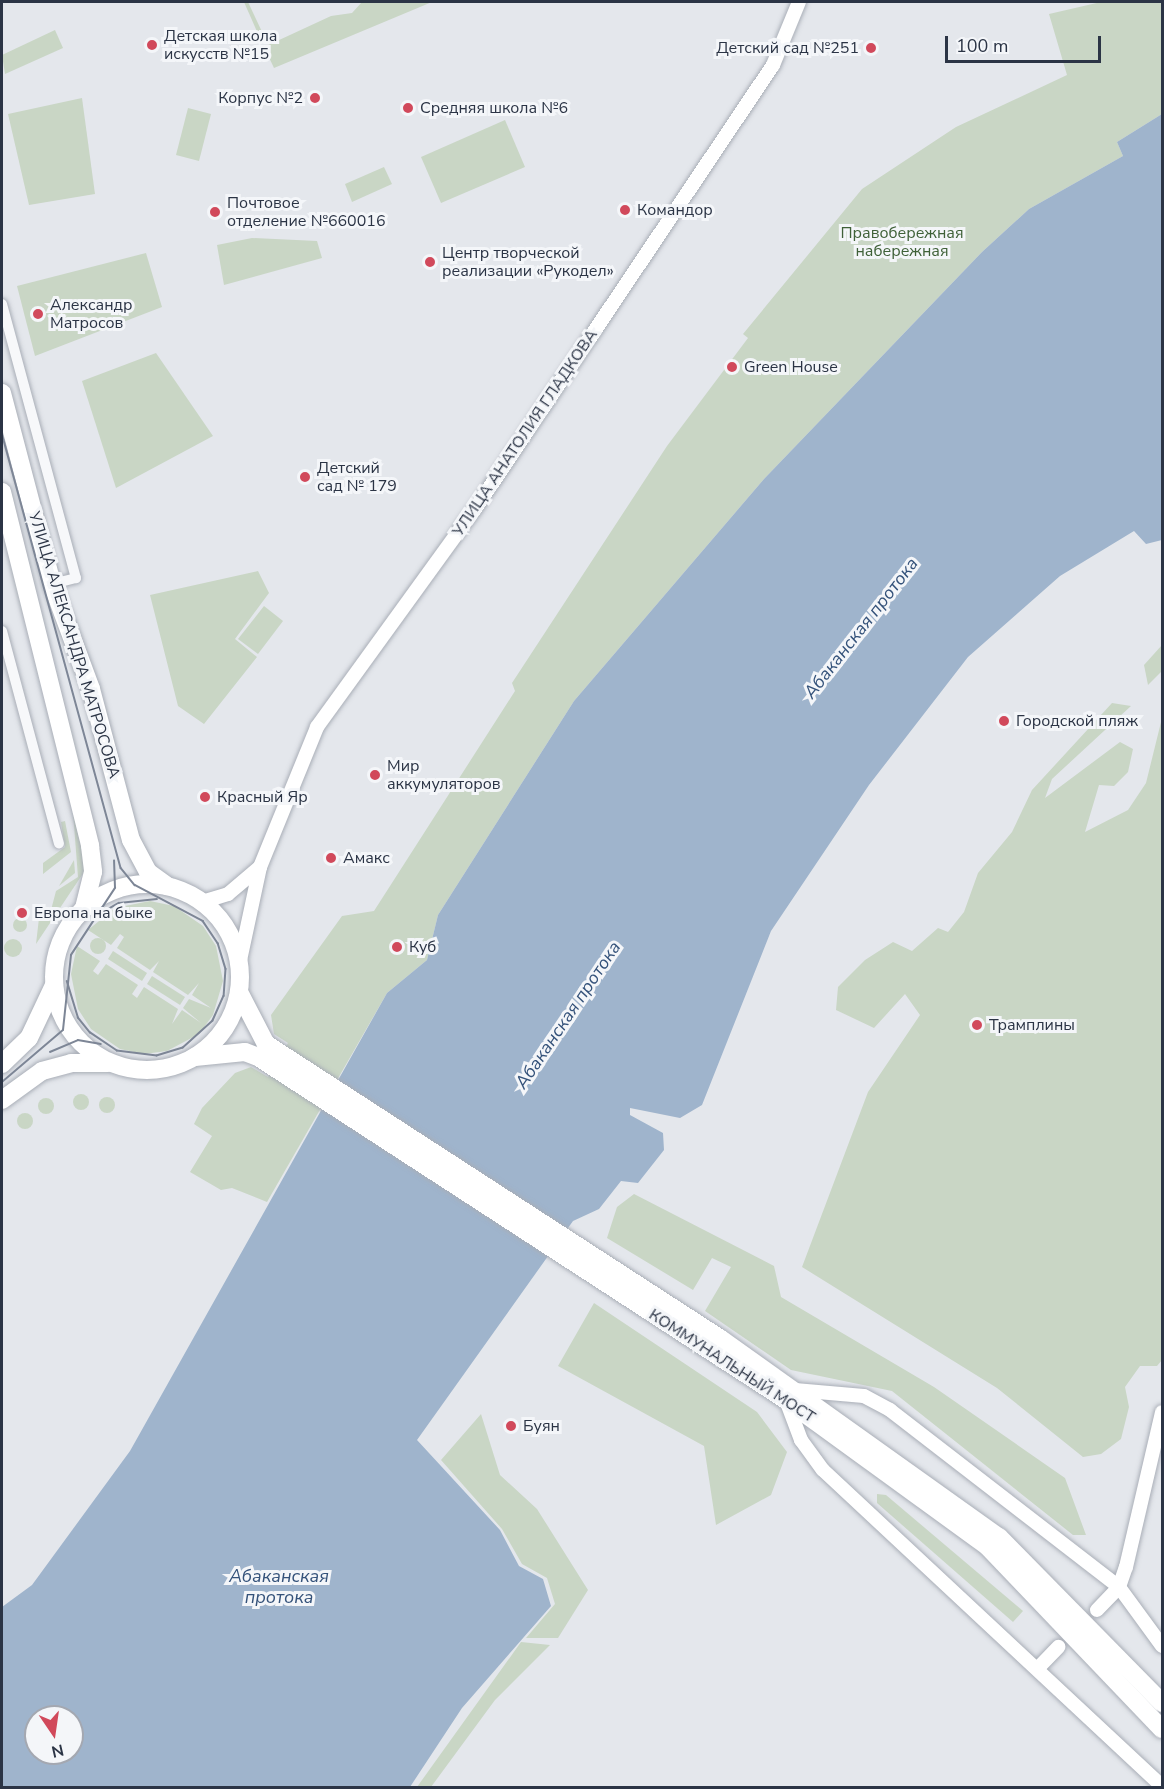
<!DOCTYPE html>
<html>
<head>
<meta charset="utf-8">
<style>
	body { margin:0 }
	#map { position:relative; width:1164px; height:1789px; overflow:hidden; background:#e4e7ec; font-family:"Nunito Sans",sans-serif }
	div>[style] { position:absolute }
	.green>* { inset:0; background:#c9d6c5 }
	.round { border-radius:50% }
	.water>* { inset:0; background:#9fb4cc }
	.roads { filter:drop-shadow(0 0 2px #a9aeb7) drop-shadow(0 0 2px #a9aeb7) }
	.street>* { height:10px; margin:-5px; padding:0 5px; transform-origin:5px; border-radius:5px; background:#f7f8fa }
	.secondary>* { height:14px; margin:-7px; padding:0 7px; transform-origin:7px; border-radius:7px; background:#fff }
	.highway>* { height:18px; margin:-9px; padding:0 9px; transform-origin:9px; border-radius:9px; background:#fff }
	.highway>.ring { margin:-9px; padding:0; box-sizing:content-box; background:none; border:18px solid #fff; border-radius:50% }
	.tram>* { height:1.5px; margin:-0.75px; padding:0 0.75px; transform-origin:0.75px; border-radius:0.75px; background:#7d8696 }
	.dots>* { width:16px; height:16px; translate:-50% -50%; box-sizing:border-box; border:3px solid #f4f6f9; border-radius:50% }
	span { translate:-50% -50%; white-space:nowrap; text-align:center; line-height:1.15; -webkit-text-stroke:6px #f4f6f9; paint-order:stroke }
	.poi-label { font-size:16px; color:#2b3445 }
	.left { translate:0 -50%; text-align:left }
	.right { translate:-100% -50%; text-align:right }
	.park-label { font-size:16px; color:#3f6138 }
	.street-label { font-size:16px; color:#2b3445 }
	.water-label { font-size:18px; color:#34527a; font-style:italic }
	.frame { position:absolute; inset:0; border:3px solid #2b3445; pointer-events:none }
	.north { position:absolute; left:24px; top:1705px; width:60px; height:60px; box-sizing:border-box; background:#f4f6f9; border:2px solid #a4a8b1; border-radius:50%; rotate:167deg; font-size:16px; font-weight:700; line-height:24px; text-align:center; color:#2b3445 }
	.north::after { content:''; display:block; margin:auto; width:21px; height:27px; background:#d1495b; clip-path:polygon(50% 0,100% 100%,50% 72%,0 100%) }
	.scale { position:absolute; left:945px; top:36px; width:156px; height:27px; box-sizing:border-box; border:3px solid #2b3445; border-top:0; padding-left:8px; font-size:18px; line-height:21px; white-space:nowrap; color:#2b3445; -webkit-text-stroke:4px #f4f6f9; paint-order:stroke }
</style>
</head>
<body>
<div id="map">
	<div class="green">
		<div style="clip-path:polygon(244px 2px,248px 2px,263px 34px,259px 36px)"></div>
		<div style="clip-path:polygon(362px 2px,432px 2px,274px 68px,264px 47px,331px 16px,352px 13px)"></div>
		<div style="clip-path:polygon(1101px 2px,1162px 2px,1162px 114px,1117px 142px,1123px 156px,1029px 209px,982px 252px,764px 479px,574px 701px,438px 915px,427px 960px,387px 993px,267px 1202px,232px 1188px,221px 1190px,190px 1172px,212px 1136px,194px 1124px,202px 1108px,235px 1073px,251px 1067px,268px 1077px,288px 1043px,274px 1034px,271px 1015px,342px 916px,374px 911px,515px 691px,512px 683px,667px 446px,748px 338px,743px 334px,862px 189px,956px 127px,1067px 75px,1049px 14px)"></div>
		<div style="clip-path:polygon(55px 30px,63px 48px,5px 74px,2px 55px)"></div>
		<div style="clip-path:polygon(82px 98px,95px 194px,29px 205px,8px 114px)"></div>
		<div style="clip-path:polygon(188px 108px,211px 114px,199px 161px,176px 155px)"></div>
		<div style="clip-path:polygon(505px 120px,525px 167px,441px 203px,421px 157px)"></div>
		<div style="clip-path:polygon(384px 167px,392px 184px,352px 202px,345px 184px)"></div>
		<div style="clip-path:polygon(252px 238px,317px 241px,322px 258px,224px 285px,217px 245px)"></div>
		<div style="clip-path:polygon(146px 253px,162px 307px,35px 356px,17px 286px)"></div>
		<div style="clip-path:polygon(156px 353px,213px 436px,116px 488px,82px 381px)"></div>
		<div style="clip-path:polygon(258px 571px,269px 593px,235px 639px,257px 657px,204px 724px,178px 706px,150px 595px)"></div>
		<div style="clip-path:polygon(264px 606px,283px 621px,258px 654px,238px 639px)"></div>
		<div style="clip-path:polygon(1162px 645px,1162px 671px,1148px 685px,1144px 665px)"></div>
		<div style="clip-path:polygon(1112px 703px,1131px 706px,1052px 779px,1045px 798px,1120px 742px,1133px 749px,1128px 772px,1114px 786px,1099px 785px,1085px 832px,1128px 810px,1146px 783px,1162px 718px,1162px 1360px,1157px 1366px,1140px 1366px,1125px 1387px,1129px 1407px,1121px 1439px,1101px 1454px,1083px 1457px,997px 1388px,802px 1267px,868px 1092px,920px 1015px,905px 994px,874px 1028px,836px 1010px,838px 987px,865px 960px,893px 942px,912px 951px,938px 928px,948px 932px,964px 912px,978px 873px,1012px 832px,1032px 790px)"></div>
		<div style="clip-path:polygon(73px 812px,86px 869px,36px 944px,39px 918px,51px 910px,56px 891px,78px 877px)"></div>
		<div style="clip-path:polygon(65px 821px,71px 852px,43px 874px,43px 863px,65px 847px,61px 822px)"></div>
		<div style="clip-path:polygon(74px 860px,75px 873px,59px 886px)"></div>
		<div style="clip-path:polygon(150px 901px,174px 906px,203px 926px,216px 946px,223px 981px,213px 1015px,199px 1034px,167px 1051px,144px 1054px,120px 1049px,91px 1029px,78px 1009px,71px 974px,77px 946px,100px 961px,93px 971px,98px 975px,106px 964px,138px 985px,132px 994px,137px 998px,144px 987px,178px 1009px,172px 1024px,182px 1010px,201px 1023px,183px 1008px,189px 999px,211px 1008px,192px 995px,199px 983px,188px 995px,153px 972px,159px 961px,150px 970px,117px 948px,124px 937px,120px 934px,111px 945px,88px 930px,115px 908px)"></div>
		<div class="round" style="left:13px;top:918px;width:14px;height:14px"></div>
		<div class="round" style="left:90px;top:938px;width:16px;height:16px"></div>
		<div class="round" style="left:4px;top:939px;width:18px;height:18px"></div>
		<div style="clip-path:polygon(113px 951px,147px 973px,142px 981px,108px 959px)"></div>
		<div style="clip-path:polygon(152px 976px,185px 997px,180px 1005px,147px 984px)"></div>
		<div class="round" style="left:73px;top:1094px;width:16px;height:16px"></div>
		<div class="round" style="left:99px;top:1097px;width:16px;height:16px"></div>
		<div class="round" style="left:38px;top:1098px;width:16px;height:16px"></div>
		<div class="round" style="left:17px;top:1113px;width:16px;height:16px"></div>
		<div style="clip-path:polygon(634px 1194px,774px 1266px,781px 1297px,934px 1387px,1065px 1478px,1086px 1535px,1073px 1535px,892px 1391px,791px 1370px,705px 1311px,731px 1267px,712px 1258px,693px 1290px,607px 1238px,617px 1207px)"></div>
		<div style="clip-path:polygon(594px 1303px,757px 1412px,787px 1452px,771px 1495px,716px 1525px,704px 1446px,558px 1366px)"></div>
		<div style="clip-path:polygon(481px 1414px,500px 1475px,537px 1509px,588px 1590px,558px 1638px,526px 1638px,555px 1604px,547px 1578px,522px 1564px,502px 1529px,441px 1460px)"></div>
		<div style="clip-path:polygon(877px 1494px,886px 1495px,1023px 1611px,1013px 1622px,877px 1503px)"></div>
		<div style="clip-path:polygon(521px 1642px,550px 1645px,495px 1700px,431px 1787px,417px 1787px)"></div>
	</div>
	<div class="water">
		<div style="clip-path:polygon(evenodd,1162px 114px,1162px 540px,1146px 544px,1134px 531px,1060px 576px,968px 657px,869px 785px,771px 931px,702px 1105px,680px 1118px,630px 1108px,630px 1115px,663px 1133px,664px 1150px,638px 1183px,621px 1181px,599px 1209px,573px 1221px,417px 1440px,500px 1530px,519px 1566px,543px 1579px,551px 1606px,462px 1708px,410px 1787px,2px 1787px,2px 1607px,32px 1585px,130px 1451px,387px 993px,427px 960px,438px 915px,574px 701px,764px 479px,982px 252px,1029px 209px,1123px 156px,1117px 142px,1162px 114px,36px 1717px,72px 1717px,72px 1753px,36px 1753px,36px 1717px)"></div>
	</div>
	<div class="roads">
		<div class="street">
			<div style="left:2px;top:304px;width:284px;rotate:74.9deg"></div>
			<div style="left:76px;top:578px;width:25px;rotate:166deg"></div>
			<div style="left:2px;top:631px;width:220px;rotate:75deg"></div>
		</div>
		<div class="secondary">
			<div style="left:202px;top:902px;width:27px;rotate:-17deg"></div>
			<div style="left:228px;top:894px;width:42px;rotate:-40.2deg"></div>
			<div style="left:239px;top:965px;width:100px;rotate:-77.9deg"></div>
			<div style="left:260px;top:867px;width:151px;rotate:-67.8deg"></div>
			<div style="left:317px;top:727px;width:269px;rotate:-54.1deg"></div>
			<div style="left:475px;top:509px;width:535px;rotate:-56.13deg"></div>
			<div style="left:773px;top:65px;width:68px;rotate:-67.6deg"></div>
			<div style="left:795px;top:1390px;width:69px;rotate:5deg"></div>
			<div style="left:864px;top:1396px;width:30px;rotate:28deg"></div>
			<div style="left:890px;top:1410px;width:289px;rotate:37.7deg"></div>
			<div style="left:1119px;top:1587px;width:73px;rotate:53.9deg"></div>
			<div style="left:786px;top:1400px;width:43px;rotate:69.4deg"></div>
			<div style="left:801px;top:1440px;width:37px;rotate:54deg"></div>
			<div style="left:823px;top:1470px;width:463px;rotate:43deg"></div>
			<div style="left:1097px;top:1610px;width:32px;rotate:-46deg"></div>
			<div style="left:1119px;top:1587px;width:21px;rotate:-71deg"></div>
			<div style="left:1126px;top:1567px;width:159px;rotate:-76.9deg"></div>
			<div style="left:1039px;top:1667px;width:28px;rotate:-46deg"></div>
		</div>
		<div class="highway">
			<div style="left:2px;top:393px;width:197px;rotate:75.3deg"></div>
			<div style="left:52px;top:584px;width:112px;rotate:69.6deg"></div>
			<div style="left:91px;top:689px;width:156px;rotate:75.2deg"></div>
			<div style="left:131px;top:840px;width:36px;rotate:62deg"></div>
			<div style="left:148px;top:872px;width:24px;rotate:36deg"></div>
			<div style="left:2px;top:492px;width:365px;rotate:76deg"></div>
			<div style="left:90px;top:846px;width:26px;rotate:83deg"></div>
			<div style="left:93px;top:872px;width:38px;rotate:104deg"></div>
			<div class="ring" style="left:54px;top:884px;width:168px;height:168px"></div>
			<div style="left:239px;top:992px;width:59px;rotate:62.6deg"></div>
			<div style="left:266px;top:1044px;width:542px;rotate:32.96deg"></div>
			<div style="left:721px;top:1339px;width:341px;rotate:35.5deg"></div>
			<div style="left:999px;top:1537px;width:233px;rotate:45.5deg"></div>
			<div style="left:195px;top:1057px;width:50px;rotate:-5.7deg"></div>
			<div style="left:245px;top:1052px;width:14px;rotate:21deg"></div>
			<div style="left:258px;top:1057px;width:630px;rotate:33.01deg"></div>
			<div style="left:786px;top:1400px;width:250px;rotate:36deg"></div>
			<div style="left:988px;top:1547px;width:252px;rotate:46.3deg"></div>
			<div style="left:2px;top:1064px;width:37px;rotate:-44deg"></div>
			<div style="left:29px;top:1038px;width:59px;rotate:-64.7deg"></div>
			<div style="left:2px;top:1100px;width:49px;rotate:-35.9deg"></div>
			<div style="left:42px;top:1071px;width:30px;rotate:-15deg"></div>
			<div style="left:71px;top:1063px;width:37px"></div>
		</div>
	</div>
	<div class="tram">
		<div style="left:2px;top:433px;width:451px;rotate:74.7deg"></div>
		<div style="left:121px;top:868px;width:22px;rotate:51deg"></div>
		<div style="left:135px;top:885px;width:77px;rotate:27.9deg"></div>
		<div style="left:203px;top:921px;width:27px;rotate:56deg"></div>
		<div style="left:218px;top:943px;width:27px;rotate:73deg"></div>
		<div style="left:226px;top:969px;width:27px;rotate:94deg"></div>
		<div style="left:224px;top:996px;width:27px;rotate:114deg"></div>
		<div style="left:213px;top:1021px;width:40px;rotate:138deg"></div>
		<div style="left:183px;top:1048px;width:27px;rotate:163deg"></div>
		<div style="left:157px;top:1056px;width:40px;rotate:-172.9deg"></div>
		<div style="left:117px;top:1051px;width:32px;rotate:-146deg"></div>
		<div style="left:90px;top:1033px;width:19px;rotate:-129deg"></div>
		<div style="left:78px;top:1018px;width:38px;rotate:-107deg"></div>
		<div style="left:98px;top:915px;width:24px;rotate:-30deg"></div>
		<div style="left:119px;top:903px;width:38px;rotate:-6deg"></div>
		<div style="left:50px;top:1052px;width:30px;rotate:-23deg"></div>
		<div style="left:78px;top:1040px;width:23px;rotate:10deg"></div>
		<div style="left:2px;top:1082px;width:80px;rotate:-40.4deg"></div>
		<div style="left:63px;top:1030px;width:75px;rotate:-83.9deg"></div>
		<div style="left:71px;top:955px;width:80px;rotate:-56.7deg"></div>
		<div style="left:115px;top:888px;width:27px;rotate:-92deg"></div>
	</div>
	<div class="dots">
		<div style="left:152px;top:45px;background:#d1495b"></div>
		<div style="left:871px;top:48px;background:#d1495b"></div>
		<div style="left:315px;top:98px;background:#d1495b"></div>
		<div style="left:408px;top:108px;background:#d1495b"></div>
		<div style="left:625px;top:210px;background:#d1495b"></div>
		<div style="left:215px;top:212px;background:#d1495b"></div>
		<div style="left:430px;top:262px;background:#d1495b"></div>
		<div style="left:38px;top:314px;background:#d1495b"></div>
		<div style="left:732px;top:367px;background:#d1495b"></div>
		<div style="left:305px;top:477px;background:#d1495b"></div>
		<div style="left:1004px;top:721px;background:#d1495b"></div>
		<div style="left:375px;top:775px;background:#d1495b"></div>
		<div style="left:205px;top:797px;background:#d1495b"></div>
		<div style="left:331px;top:858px;background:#d1495b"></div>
		<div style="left:22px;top:913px;background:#d1495b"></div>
		<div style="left:397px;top:947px;background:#d1495b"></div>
		<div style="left:977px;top:1025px;background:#d1495b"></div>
		<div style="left:511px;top:1426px;background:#d1495b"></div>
	</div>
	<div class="poi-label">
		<span class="left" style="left:164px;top:45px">Детская школа<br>искусств №15</span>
		<span class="right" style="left:859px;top:48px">Детский сад №251</span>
		<span class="right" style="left:303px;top:98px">Корпус №2</span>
		<span class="left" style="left:420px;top:108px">Средняя школа №6</span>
		<span class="left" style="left:227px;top:212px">Почтовое<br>отделение №660016</span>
		<span class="left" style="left:637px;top:210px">Командор</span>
		<span class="left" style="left:442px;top:262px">Центр творческой<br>реализации «Рукодел»</span>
		<span class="left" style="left:50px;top:314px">Александр<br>Матросов</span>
		<span class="left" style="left:744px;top:367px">Green House</span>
		<span class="left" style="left:317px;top:477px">Детский<br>сад № 179</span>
		<span class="left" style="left:1016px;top:721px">Городской пляж</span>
		<span class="left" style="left:387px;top:775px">Мир<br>аккумуляторов</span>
		<span class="left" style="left:217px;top:797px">Красный Яр</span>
		<span class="left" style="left:343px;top:858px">Амакс</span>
		<span class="left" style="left:34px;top:913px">Европа на быке</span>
		<span class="left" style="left:409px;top:947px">Куб</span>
		<span class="left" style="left:989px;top:1025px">Трамплины</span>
		<span class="left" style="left:523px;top:1426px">Буян</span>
	</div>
	<div class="park-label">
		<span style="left:902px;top:242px">Правобережная<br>набережная</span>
	</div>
	<div class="street-label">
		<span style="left:525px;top:433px;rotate:-56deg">УЛИЦА АНАТОЛИЯ ГЛАДКОВА</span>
		<span style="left:74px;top:645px;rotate:73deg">УЛИЦА АЛЕКСАНДРА МАТРОСОВА</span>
		<span style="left:732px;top:1366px;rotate:33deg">КОММУНАЛЬНЫЙ МОСТ</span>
	</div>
	<div class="water-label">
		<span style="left:861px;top:628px;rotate:-52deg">Абаканская протока</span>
		<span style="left:568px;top:1015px;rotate:-56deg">Абаканская протока</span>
		<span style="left:279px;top:1587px">Абаканская<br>протока</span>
	</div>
	<div class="frame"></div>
	<div class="north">N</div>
	<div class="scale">100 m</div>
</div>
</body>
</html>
